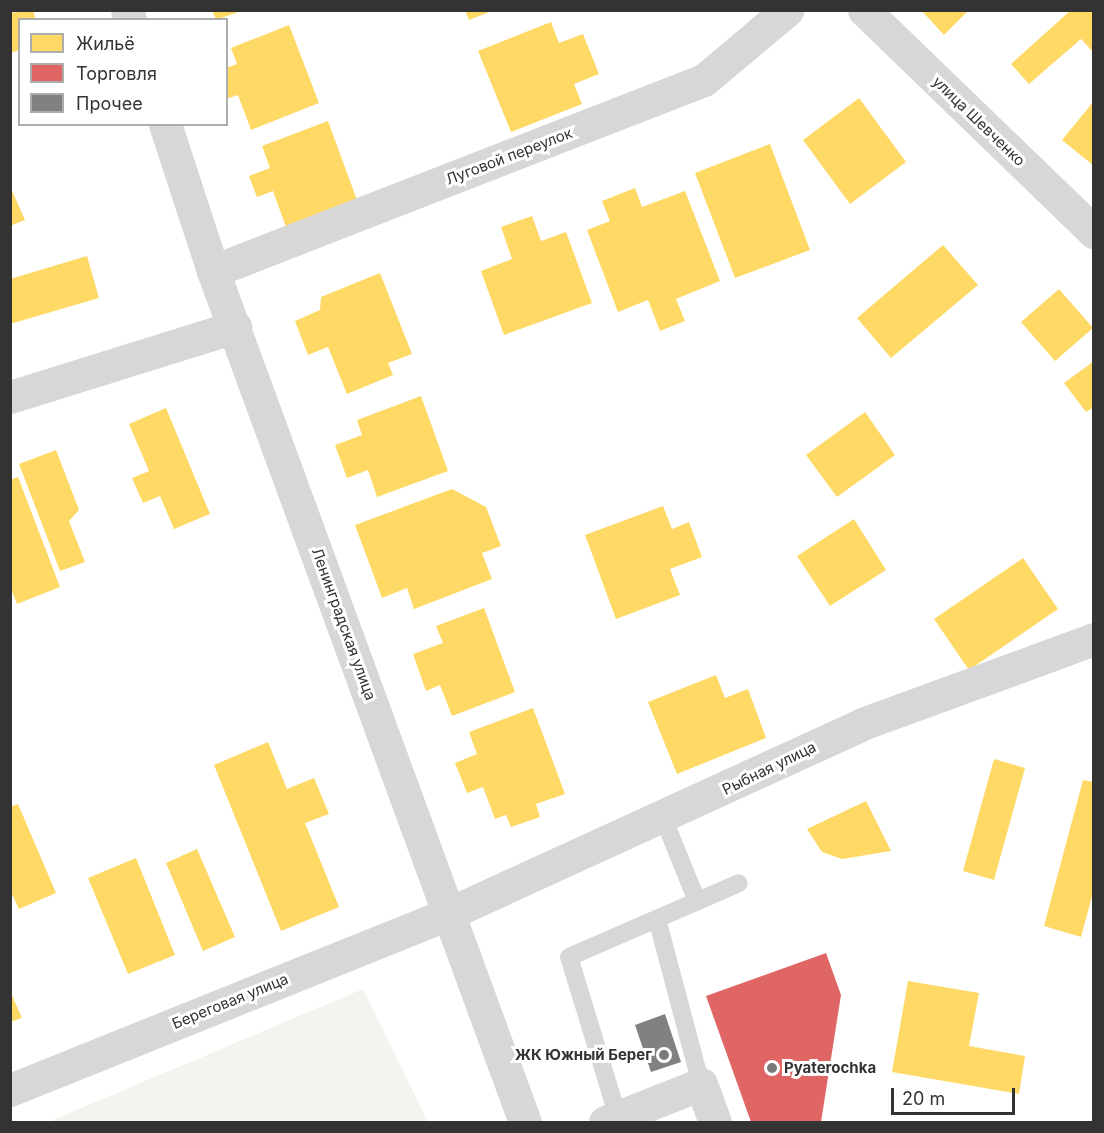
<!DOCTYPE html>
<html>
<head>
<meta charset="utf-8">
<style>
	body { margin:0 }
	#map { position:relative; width:1104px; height:1133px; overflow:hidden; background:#fff; font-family:Inter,sans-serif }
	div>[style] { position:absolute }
	.green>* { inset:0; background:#f1f5ed }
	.homes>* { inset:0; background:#ffd966 }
	.shops>* { inset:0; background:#e06666 }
	.building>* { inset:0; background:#818181 }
	.service>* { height:18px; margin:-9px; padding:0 9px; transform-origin:9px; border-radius:9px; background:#d7d7d7 }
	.minor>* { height:33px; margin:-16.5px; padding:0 16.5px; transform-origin:16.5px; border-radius:16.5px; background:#d7d7d7 }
	.tertiary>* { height:33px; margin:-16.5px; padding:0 16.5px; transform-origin:16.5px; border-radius:16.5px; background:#d7d7d7 }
	.dots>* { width:16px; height:16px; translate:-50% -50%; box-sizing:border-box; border:3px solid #fff; border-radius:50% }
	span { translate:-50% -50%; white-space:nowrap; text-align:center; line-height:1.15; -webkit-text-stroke:6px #fff; paint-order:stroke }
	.street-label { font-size:15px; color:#333 }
	.poi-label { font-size:15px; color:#333; font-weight:700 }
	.right { translate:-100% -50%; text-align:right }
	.left { translate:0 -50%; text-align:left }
	.frame { position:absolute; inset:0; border:12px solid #333; pointer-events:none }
	.legend { position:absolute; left:18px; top:18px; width:210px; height:108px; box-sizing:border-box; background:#fff; border:2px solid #adadad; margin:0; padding:8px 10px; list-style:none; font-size:18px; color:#333 }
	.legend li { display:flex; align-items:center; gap:12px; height:30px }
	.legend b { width:30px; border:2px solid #adadad }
	.scale { position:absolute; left:891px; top:1088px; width:124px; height:27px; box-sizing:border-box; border:3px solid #333; border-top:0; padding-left:8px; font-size:18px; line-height:21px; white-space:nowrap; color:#333; -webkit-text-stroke:4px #fff; paint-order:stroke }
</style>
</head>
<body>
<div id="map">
	<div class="green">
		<div style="clip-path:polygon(363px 989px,428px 1122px,48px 1122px)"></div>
	</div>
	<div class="homes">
		<div style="clip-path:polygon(33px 10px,36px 20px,20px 20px,20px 50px,10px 53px,10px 13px)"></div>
		<div style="clip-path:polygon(212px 10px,241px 10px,241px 11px,216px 20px)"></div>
		<div style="clip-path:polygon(465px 10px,492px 10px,492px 11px,469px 20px)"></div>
		<div style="clip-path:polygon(921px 10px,969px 10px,944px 35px)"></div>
		<div style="clip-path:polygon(1071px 10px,1094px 10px,1094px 53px,1081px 39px,1029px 84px,1011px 64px)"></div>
		<div style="clip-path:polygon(551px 22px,559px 43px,583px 34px,599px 74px,574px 84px,582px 104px,511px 132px,478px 51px)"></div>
		<div style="clip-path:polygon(289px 25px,319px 103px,251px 130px,238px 95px,226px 99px,226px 68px,237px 64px,231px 48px)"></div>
		<div style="clip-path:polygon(859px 98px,906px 162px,850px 204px,803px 140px)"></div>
		<div style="clip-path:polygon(1094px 101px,1094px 166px,1062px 140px)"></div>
		<div style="clip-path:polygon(328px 121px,357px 200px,286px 227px,273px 191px,257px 197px,249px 176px,270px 168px,262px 146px)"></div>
		<div style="clip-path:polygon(770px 144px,810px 250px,735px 278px,695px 173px)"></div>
		<div style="clip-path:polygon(10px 186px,25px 220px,10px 226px)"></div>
		<div style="clip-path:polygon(635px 188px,642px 207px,685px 191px,720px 281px,676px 299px,685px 321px,660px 331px,648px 300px,618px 312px,587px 230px,610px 221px,602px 201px)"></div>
		<div style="clip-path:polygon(532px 216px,541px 241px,566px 232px,592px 303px,504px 335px,481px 271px,512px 259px,501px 227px)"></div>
		<div style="clip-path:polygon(943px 245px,978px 285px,891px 358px,857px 318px)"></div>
		<div style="clip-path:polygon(87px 256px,99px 298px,10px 324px,10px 279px)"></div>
		<div style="clip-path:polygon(380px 273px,412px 354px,388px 363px,393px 375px,347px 394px,328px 347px,308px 355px,295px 321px,320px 310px,321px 297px)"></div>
		<div style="clip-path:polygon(1059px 289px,1093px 328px,1055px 361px,1021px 322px)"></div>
		<div style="clip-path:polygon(1094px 361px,1094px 407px,1086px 412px,1064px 383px)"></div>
		<div style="clip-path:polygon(421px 396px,448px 471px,377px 497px,368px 470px,347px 478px,335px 445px,362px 435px,357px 420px)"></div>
		<div style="clip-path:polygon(166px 408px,210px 514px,174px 529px,160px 496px,143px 503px,132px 478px,149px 471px,129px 424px)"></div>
		<div style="clip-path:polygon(865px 412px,895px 455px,837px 497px,806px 455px)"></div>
		<div style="clip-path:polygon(56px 450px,79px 510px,69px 521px,85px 562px,60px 571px,19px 464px)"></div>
		<div style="clip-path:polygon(18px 477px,60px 587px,17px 604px,10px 586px,10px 480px)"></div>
		<div style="clip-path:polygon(452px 489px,486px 507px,501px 546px,482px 553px,492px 579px,414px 609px,407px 588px,382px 598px,355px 525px)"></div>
		<div style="clip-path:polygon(663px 506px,672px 529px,689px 522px,702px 557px,670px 569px,680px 595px,616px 619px,585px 535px)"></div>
		<div style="clip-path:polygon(854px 519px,886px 570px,830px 606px,797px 556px)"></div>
		<div style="clip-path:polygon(1023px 558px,1058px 609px,969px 670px,934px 619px)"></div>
		<div style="clip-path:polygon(484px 608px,515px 692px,452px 716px,440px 685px,426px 691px,413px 654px,443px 643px,436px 626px)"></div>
		<div style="clip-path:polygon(716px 675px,725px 698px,748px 689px,766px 738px,677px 774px,648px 702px)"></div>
		<div style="clip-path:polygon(533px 708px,565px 794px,536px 804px,540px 817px,511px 827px,506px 815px,495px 819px,483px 787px,467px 793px,455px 763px,477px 754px,469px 732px)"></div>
		<div style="clip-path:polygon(268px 742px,287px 789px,314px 778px,329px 814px,305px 823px,339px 907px,281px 931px,214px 765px)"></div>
		<div style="clip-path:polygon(994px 759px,1025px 768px,994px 880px,963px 871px)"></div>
		<div style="clip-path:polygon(1083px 780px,1094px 782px,1094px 889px,1081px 937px,1044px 926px)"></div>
		<div style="clip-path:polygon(866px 801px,891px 851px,842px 859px,822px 852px,807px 829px)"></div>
		<div style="clip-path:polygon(18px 804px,56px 893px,19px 909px,10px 890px,10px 807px)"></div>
		<div style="clip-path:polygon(197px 849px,235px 937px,203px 951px,166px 863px)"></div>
		<div style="clip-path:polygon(136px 858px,175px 955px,128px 974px,88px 878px)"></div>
		<div style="clip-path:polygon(908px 981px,979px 993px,969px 1046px,1025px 1056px,1019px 1094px,892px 1072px)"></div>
		<div style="clip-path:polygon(10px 991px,22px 1018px,10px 1022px)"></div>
	</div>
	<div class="shops">
		<div style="clip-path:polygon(826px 953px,841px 995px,821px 1122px,751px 1122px,706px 996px)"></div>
	</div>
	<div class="building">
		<div style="clip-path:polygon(665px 1014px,681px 1062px,651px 1072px,635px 1025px)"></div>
	</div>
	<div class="service">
		<div style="left:663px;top:817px;width:91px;rotate:68deg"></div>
		<div style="left:657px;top:919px;width:171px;rotate:75.1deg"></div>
		<div style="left:618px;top:1117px;width:167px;rotate:-107deg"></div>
		<div style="left:569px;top:957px;width:185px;rotate:-23.5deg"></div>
	</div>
	<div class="minor">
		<div style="left:864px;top:10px;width:320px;rotate:44deg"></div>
		<div style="left:213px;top:271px;width:527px;rotate:-21.26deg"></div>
		<div style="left:704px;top:80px;width:109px;rotate:-40.1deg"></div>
		<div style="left:10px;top:397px;width:236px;rotate:-17.3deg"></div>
		<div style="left:10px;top:1090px;width:474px;rotate:-21.9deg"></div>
		<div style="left:605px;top:1122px;width:103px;rotate:-21.6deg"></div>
		<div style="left:701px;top:1084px;width:40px;rotate:69.8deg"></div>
	</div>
	<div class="tertiary">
		<div style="left:127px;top:10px;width:10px;rotate:73deg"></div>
		<div style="left:165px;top:124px;width:155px;rotate:71.9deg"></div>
		<div style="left:213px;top:271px;width:906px;rotate:69.87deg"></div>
		<div style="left:450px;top:913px;width:453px;rotate:-24.6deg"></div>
		<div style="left:862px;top:724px;width:247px;rotate:-20.1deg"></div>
	</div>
	<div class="dots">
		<div style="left:664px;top:1055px;background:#7a7a7a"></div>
		<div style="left:772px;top:1068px;background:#7a7a7a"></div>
	</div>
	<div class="street-label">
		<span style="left:979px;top:121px;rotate:44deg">улица Шевченко</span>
		<span style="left:509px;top:156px;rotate:-21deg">Луговой переулок</span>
		<span style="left:344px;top:624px;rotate:70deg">Ленинградская улица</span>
		<span style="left:769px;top:768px;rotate:-26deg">Рыбная улица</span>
		<span style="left:230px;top:1001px;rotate:-22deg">Береговая улица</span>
	</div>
	<div class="poi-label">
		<span class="right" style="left:652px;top:1055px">ЖК Южный Берег</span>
		<span class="left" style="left:784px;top:1068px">Pyaterochka</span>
	</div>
	<div class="frame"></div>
	<ul class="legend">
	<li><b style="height:16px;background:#ffd966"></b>Жильё</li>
	<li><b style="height:16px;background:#e06666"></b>Торговля</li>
	<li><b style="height:16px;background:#818181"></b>Прочее</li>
	</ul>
	<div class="scale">20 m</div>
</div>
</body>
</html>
